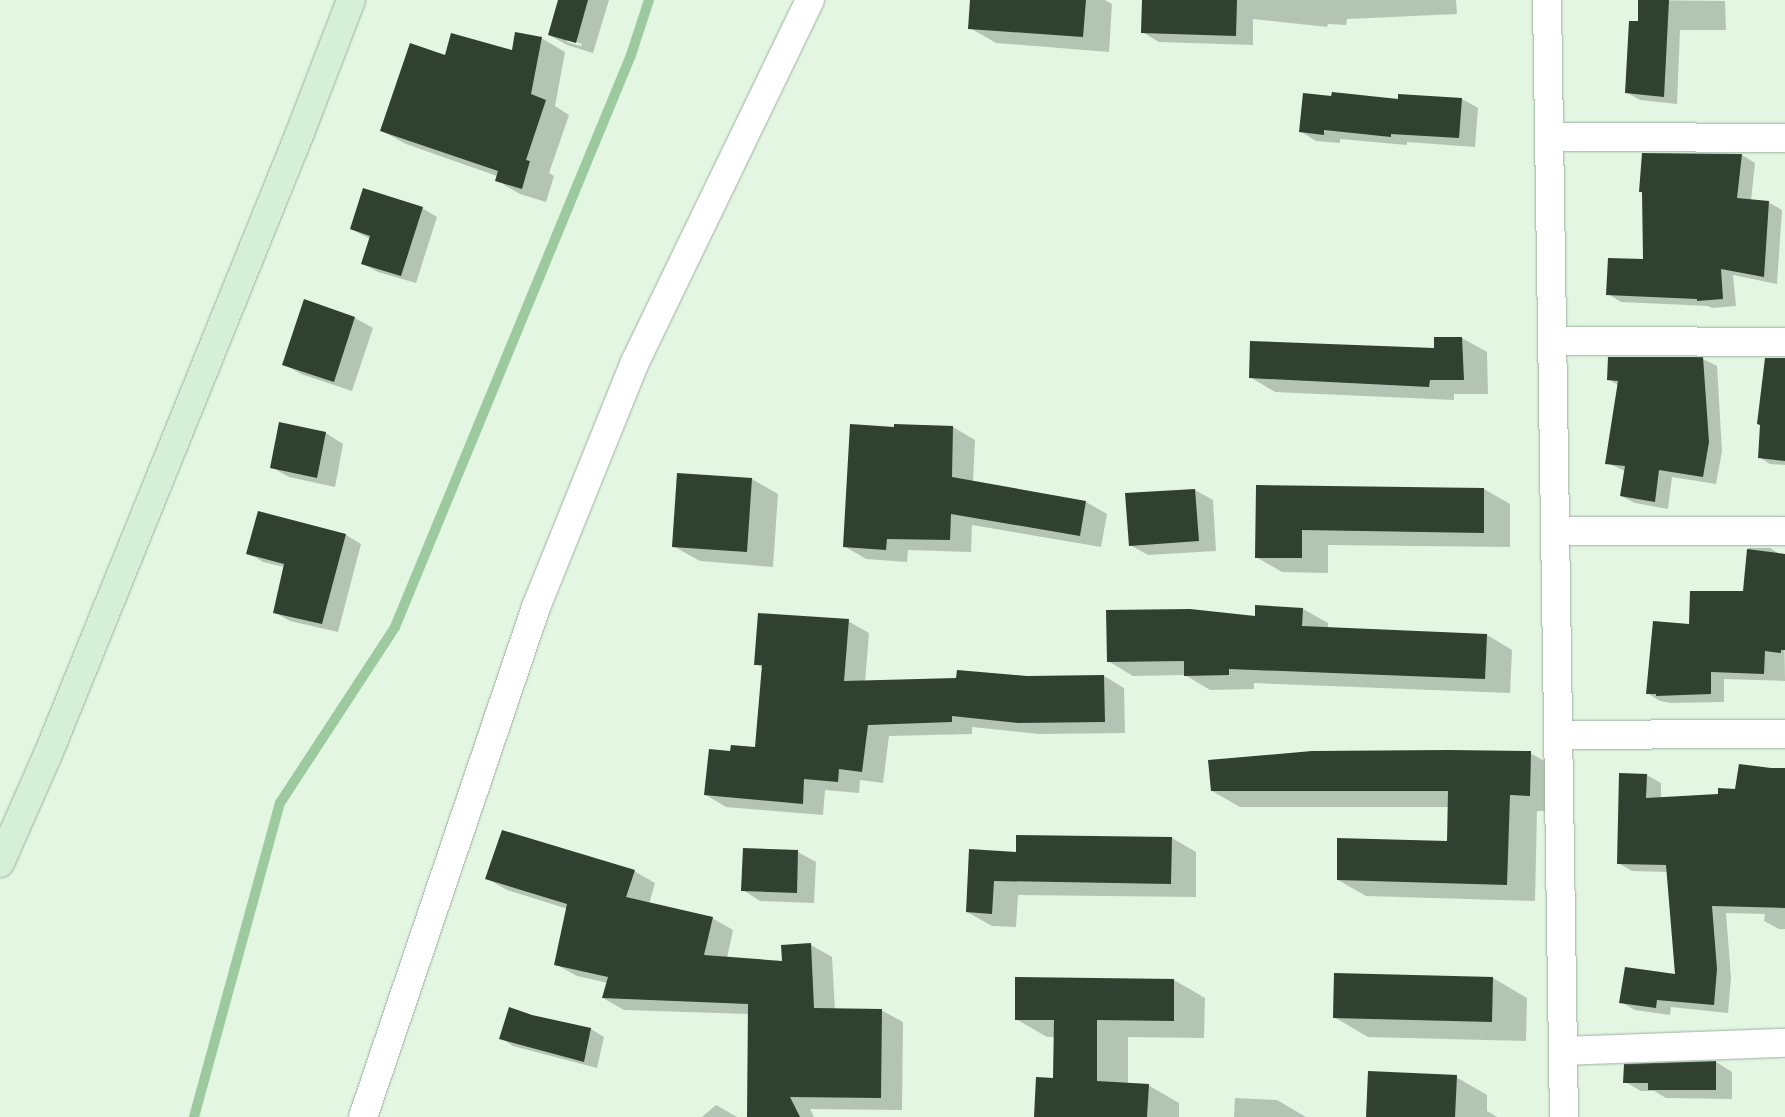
<!DOCTYPE html>
<html>
<head>
<meta charset="utf-8">
<style>
	body { margin:0 }
	#map { position:relative; width:1785px; height:1117px; overflow:hidden; background:#e2f6e2; font-family:"Golos Text",sans-serif }
	div>[style] { position:absolute }
	.shadow>* { inset:0; background:#0003 }
	.stream>* { height:10px; margin:-5px; padding:0 5px; transform-origin:5px; border-radius:5px; background:#9cca9e }
	.building>* { inset:0; background:#304031 }
	.roads { filter:drop-shadow(0 0 1px #9db09e) drop-shadow(0 0 1px #9db09e) }
	.street>* { height:28px; margin:-14px; padding:0 14px; transform-origin:14px; border-radius:14px; background:#fff }
	.secondary>* { height:28px; margin:-14px; padding:0 14px; transform-origin:14px; border-radius:14px; background:#d6f0d8 }
	span { translate:-50% -50%; white-space:nowrap; text-align:center; line-height:1.15; -webkit-text-stroke:5px #e2f6e2; paint-order:stroke }
</style>
</head>
<body>
<div id="map">
	<div class="shadow">
		<div style="clip-path:polygon(evenodd,559px 0,609px 0,593px 53px,567px 45px,549px 35px,559px 0,567px 39px,582px 44px,581px 46px,567px 42px,567px 39px)"></div>
		<div style="clip-path:polygon(972px 0,1105px 0,1112px 4px,1109px 52px,996px 43px,970px 28px)"></div>
		<div style="clip-path:polygon(1143px 0,1456px 0,1457px 14px,1347px 19px,1346px 25px,1328px 24px,1327px 27px,1253px 19px,1253px 45px,1159px 42px,1142px 32px)"></div>
		<div style="clip-path:polygon(1639px 0,1725px 1px,1726px 30px,1680px 30px,1677px 104px,1640px 100px,1626px 92px,1639px 23px)"></div>
		<div style="clip-path:polygon(541px 38px,565px 52px,555px 106px,569px 115px,549px 173px,554px 176px,546px 202px,520px 194px,496px 180px,497px 176px,406px 144px,382px 131px,446px 56px,513px 52px)"></div>
		<div style="clip-path:polygon(1332px 97px,1399px 100px,1462px 99px,1478px 108px,1475px 147px,1407px 142px,1407px 145px,1340px 139px,1340px 143px,1316px 141px,1300px 131px)"></div>
		<div style="clip-path:polygon(1643px 154px,1742px 155px,1755px 163px,1751px 201px,1768px 202px,1782px 210px,1777px 284px,1733px 275px,1736px 306px,1712px 308px,1708px 306px,1621px 302px,1608px 294px,1644px 261px,1643px 193px,1640px 191px)"></div>
		<div style="clip-path:polygon(422px 208px,437px 217px,416px 283px,378px 272px,363px 264px,370px 239px,351px 229px)"></div>
		<div style="clip-path:polygon(305px 301px,355px 318px,373px 328px,352px 391px,301px 374px,284px 364px)"></div>
		<div style="clip-path:polygon(1435px 338px,1462px 338px,1487px 352px,1488px 394px,1454px 394px,1454px 400px,1275px 392px,1250px 377px,1435px 349px)"></div>
		<div style="clip-path:polygon(1609px 358px,1703px 359px,1717px 366px,1722px 451px,1716px 484px,1672px 477px,1668px 509px,1635px 503px,1621px 496px,1625px 471px,1607px 463px,1618px 385px,1608px 379px)"></div>
		<div style="clip-path:polygon(1785px 408px,1785px 465px,1770px 464px,1759px 457px)"></div>
		<div style="clip-path:polygon(895px 425px,953px 427px,975px 440px,973px 482px,1086px 502px,1107px 514px,1101px 547px,972px 525px,971px 552px,908px 550px,907px 562px,866px 559px,844px 546px)"></div>
		<div style="clip-path:polygon(326px 433px,343px 444px,335px 487px,289px 477px,271px 467px)"></div>
		<div style="clip-path:polygon(752px 479px,778px 494px,773px 567px,700px 561px,673px 546px)"></div>
		<div style="clip-path:polygon(1257px 486px,1484px 489px,1510px 504px,1510px 547px,1328px 545px,1328px 573px,1282px 572px,1256px 557px)"></div>
		<div style="clip-path:polygon(1195px 490px,1213px 500px,1216px 551px,1148px 555px,1130px 545px,1126px 495px)"></div>
		<div style="clip-path:polygon(259px 512px,346px 535px,361px 544px,338px 632px,290px 621px,274px 612px,284px 567px,263px 562px,248px 553px)"></div>
		<div style="clip-path:polygon(1748px 548px,1770px 548px,1783px 556px,1785px 681px,1724px 679px,1724px 702px,1671px 703px,1660px 701px,1647px 693px,1690px 625px,1744px 593px)"></div>
		<div style="clip-path:polygon(1303px 609px,1328px 623px,1328px 629px,1487px 635px,1512px 650px,1510px 693px,1254px 683px,1254px 689px,1210px 690px,1185px 675px,1133px 676px,1108px 661px,1256px 617px)"></div>
		<div style="clip-path:polygon(848px 621px,869px 633px,865px 682px,1104px 676px,1124px 688px,1125px 733px,1039px 734px,972px 727px,972px 734px,889px 736px,883px 783px,860px 780px,859px 793px,825px 790px,823px 815px,726px 807px,706px 795px,731px 753px,756px 748px,763px 668px,755px 664px)"></div>
		<div style="clip-path:polygon(1530px 753px,1559px 769px,1557px 811px,1537px 811px,1535px 901px,1366px 896px,1338px 880px,1448px 842px,1449px 807px,1240px 807px,1212px 791px)"></div>
		<div style="clip-path:polygon(1785px 769px,1785px 929px,1779px 929px,1764px 921px,1765px 914px,1726px 913px,1731px 978px,1728px 1013px,1671px 1007px,1670px 1015px,1635px 1010px,1621px 1002px,1677px 975px,1667px 872px,1632px 871px,1618px 863px,1647px 775px,1661px 783px,1661px 798px,1719px 795px,1736px 791px,1771px 770px)"></div>
		<div style="clip-path:polygon(1172px 838px,1196px 852px,1196px 897px,1018px 895px,1016px 927px,992px 926px,967px 912px,1017px 853px)"></div>
		<div style="clip-path:polygon(744px 850px,798px 852px,816px 862px,814px 903px,760px 901px,743px 890px)"></div>
		<div style="clip-path:polygon(634px 871px,655px 883px,649px 904px,712px 918px,733px 930px,727px 958px,783px 962px,811px 945px,832px 957px,835px 1010px,881px 1010px,903px 1022px,902px 1110px,810px 1109px,814px 1117px,748px 1117px,749px 1014px,624px 1010px,603px 998px,608px 983px,577px 976px,555px 964px,568px 909px,507px 890px,486px 878px)"></div>
		<div style="clip-path:polygon(1493px 978px,1527px 998px,1526px 1041px,1368px 1037px,1334px 1017px)"></div>
		<div style="clip-path:polygon(1174px 980px,1205px 998px,1204px 1038px,1128px 1037px,1128px 1084px,1148px 1085px,1179px 1103px,1179px 1117px,1035px 1117px,1054px 1080px,1055px 1037px,1047px 1037px,1016px 1019px)"></div>
		<div style="clip-path:polygon(532px 1016px,591px 1029px,604px 1037px,597px 1068px,513px 1046px,501px 1038px)"></div>
		<div style="clip-path:polygon(1716px 1062px,1732px 1072px,1732px 1099px,1666px 1098px,1654px 1091px,1641px 1091px,1625px 1082px)"></div>
		<div style="clip-path:polygon(1456px 1077px,1487px 1095px,1487px 1111px,1497px 1117px,1367px 1117px)"></div>
		<div style="clip-path:polygon(1235px 1098px,1277px 1100px,1306px 1117px,1234px 1117px)"></div>
		<div style="clip-path:polygon(716px 1105px,737px 1117px,738px 1117px,702px 1117px)"></div>
	</div>
	<div class="stream">
		<div style="left:194px;top:1117px;width:326px;rotate:-74.7deg"></div>
		<div style="left:280px;top:803px;width:210px;rotate:-56.8deg"></div>
		<div style="left:395px;top:627px;width:619px;rotate:-67.58deg"></div>
		<div style="left:631px;top:55px;width:58px;rotate:-71.9deg"></div>
	</div>
	<div class="building">
		<div style="clip-path:polygon(558px 0,588px 0,576px 43px,548px 35px)"></div>
		<div style="clip-path:polygon(970px 0,1086px 0,1083px 37px,968px 29px)"></div>
		<div style="clip-path:polygon(1142px 0,1237px 0,1236px 36px,1141px 33px)"></div>
		<div style="clip-path:polygon(1638px 0,1669px 0,1664px 97px,1625px 93px,1629px 21px,1638px 21px)"></div>
		<div style="clip-path:polygon(515px 32px,542px 37px,531px 94px,546px 100px,526px 160px,530px 161px,522px 189px,495px 181px,498px 171px,380px 131px,410px 43px,445px 55px,451px 33px,512px 50px)"></div>
		<div style="clip-path:polygon(1332px 92px,1398px 99px,1398px 94px,1462px 98px,1459px 138px,1391px 134px,1391px 137px,1324px 130px,1324px 135px,1299px 132px,1303px 93px,1331px 96px)"></div>
		<div style="clip-path:polygon(1642px 153px,1742px 154px,1737px 198px,1769px 201px,1764px 277px,1721px 269px,1723px 299px,1697px 301px,1697px 299px,1606px 295px,1608px 258px,1643px 259px,1642px 192px,1639px 192px)"></div>
		<div style="clip-path:polygon(363px 188px,423px 207px,401px 276px,361px 264px,370px 236px,350px 229px)"></div>
		<div style="clip-path:polygon(304px 299px,355px 317px,334px 382px,282px 365px)"></div>
		<div style="clip-path:polygon(1434px 337px,1462px 337px,1464px 380px,1430px 380px,1429px 387px,1249px 378px,1250px 341px,1434px 348px)"></div>
		<div style="clip-path:polygon(1608px 357px,1703px 357px,1709px 442px,1703px 477px,1659px 470px,1655px 502px,1620px 496px,1625px 466px,1605px 464px,1618px 381px,1607px 380px)"></div>
		<div style="clip-path:polygon(1765px 358px,1785px 358px,1785px 461px,1758px 458px,1760px 425px,1757px 424px)"></div>
		<div style="clip-path:polygon(279px 422px,326px 432px,317px 478px,270px 468px)"></div>
		<div style="clip-path:polygon(850px 424px,894px 427px,894px 424px,953px 426px,952px 477px,1086px 501px,1080px 536px,951px 514px,950px 540px,887px 539px,886px 550px,843px 547px)"></div>
		<div style="clip-path:polygon(677px 473px,752px 478px,747px 552px,672px 547px)"></div>
		<div style="clip-path:polygon(1256px 485px,1484px 488px,1484px 533px,1302px 530px,1302px 558px,1255px 558px)"></div>
		<div style="clip-path:polygon(1195px 489px,1199px 541px,1129px 546px,1125px 493px)"></div>
		<div style="clip-path:polygon(258px 511px,346px 534px,322px 624px,273px 613px,284px 564px,246px 554px)"></div>
		<div style="clip-path:polygon(1747px 549px,1785px 554px,1785px 650px,1781px 650px,1781px 653px,1765px 651px,1764px 674px,1711px 672px,1711px 694px,1656px 696px,1656px 694px,1646px 694px,1653px 621px,1689px 624px,1690px 591px,1743px 591px)"></div>
		<div style="clip-path:polygon(1255px 605px,1303px 608px,1302px 626px,1487px 634px,1485px 679px,1229px 669px,1229px 675px,1184px 676px,1184px 661px,1107px 662px,1106px 610px,1190px 609px,1255px 616px)"></div>
		<div style="clip-path:polygon(758px 613px,849px 619px,844px 681px,956px 678px,957px 670px,1027px 676px,1104px 675px,1105px 722px,1018px 723px,952px 716px,952px 722px,868px 725px,862px 772px,839px 769px,838px 782px,804px 779px,803px 804px,704px 795px,709px 749px,730px 751px,731px 745px,755px 747px,762px 665px,754px 665px)"></div>
		<div style="clip-path:polygon(1449px 750px,1531px 751px,1530px 796px,1510px 795px,1507px 885px,1337px 880px,1337px 838px,1447px 841px,1448px 791px,1211px 791px,1208px 760px,1312px 751px)"></div>
		<div style="clip-path:polygon(1739px 764px,1771px 768px,1785px 768px,1785px 908px,1712px 906px,1717px 969px,1714px 1005px,1657px 1000px,1656px 1008px,1619px 1003px,1625px 967px,1675px 974px,1666px 865px,1617px 864px,1619px 773px,1647px 774px,1646px 798px,1718px 794px,1718px 788px,1735px 789px)"></div>
		<div style="clip-path:polygon(502px 830px,635px 870px,626px 897px,713px 917px,704px 955px,782px 961px,781px 945px,811px 943px,814px 1008px,882px 1009px,881px 1098px,790px 1097px,800px 1117px,747px 1117px,748px 1004px,602px 998px,608px 977px,554px 965px,567px 904px,485px 879px)"></div>
		<div style="clip-path:polygon(1016px 835px,1172px 837px,1171px 884px,994px 881px,992px 914px,966px 912px,969px 849px,1016px 852px)"></div>
		<div style="clip-path:polygon(743px 848px,798px 850px,797px 893px,741px 891px)"></div>
		<div style="clip-path:polygon(1334px 973px,1493px 977px,1492px 1022px,1333px 1018px)"></div>
		<div style="clip-path:polygon(1015px 977px,1174px 979px,1174px 1021px,1097px 1020px,1097px 1081px,1149px 1084px,1147px 1117px,1034px 1117px,1036px 1077px,1053px 1078px,1054px 1020px,1015px 1020px)"></div>
		<div style="clip-path:polygon(509px 1007px,532px 1015px,591px 1028px,584px 1062px,499px 1039px)"></div>
		<div style="clip-path:polygon(1716px 1061px,1716px 1090px,1648px 1090px,1648px 1083px,1623px 1083px,1624px 1064px)"></div>
		<div style="clip-path:polygon(1368px 1071px,1457px 1075px,1455px 1117px,1366px 1117px)"></div>
	</div>
	<div class="roads">
		<div class="street">
			<div style="left:1547px;top:0;width:1117px;rotate:89.13deg"></div>
			<div style="left:1549px;top:137px;width:236px;rotate:0.2deg"></div>
			<div style="left:1552px;top:341px;width:233px;rotate:0.2deg"></div>
			<div style="left:1555px;top:531px;width:230px"></div>
			<div style="left:1558px;top:735px;width:227px;rotate:-0.3deg"></div>
			<div style="left:1563px;top:1051px;width:222px;rotate:-2.1deg"></div>
			<div style="left:363px;top:1117px;width:539px;rotate:-71.26deg"></div>
			<div style="left:536px;top:607px;width:264px;rotate:-68deg"></div>
			<div style="left:635px;top:362px;width:402px;rotate:-64.2deg"></div>
		</div>
		<div class="secondary">
			<div style="left:0;top:863px;width:121px;rotate:-66.2deg"></div>
			<div style="left:49px;top:752px;width:668px;rotate:-67.93deg"></div>
			<div style="left:300px;top:133px;width:142px;rotate:-69deg"></div>
		</div>
	</div>
</div>
</body>
</html>
